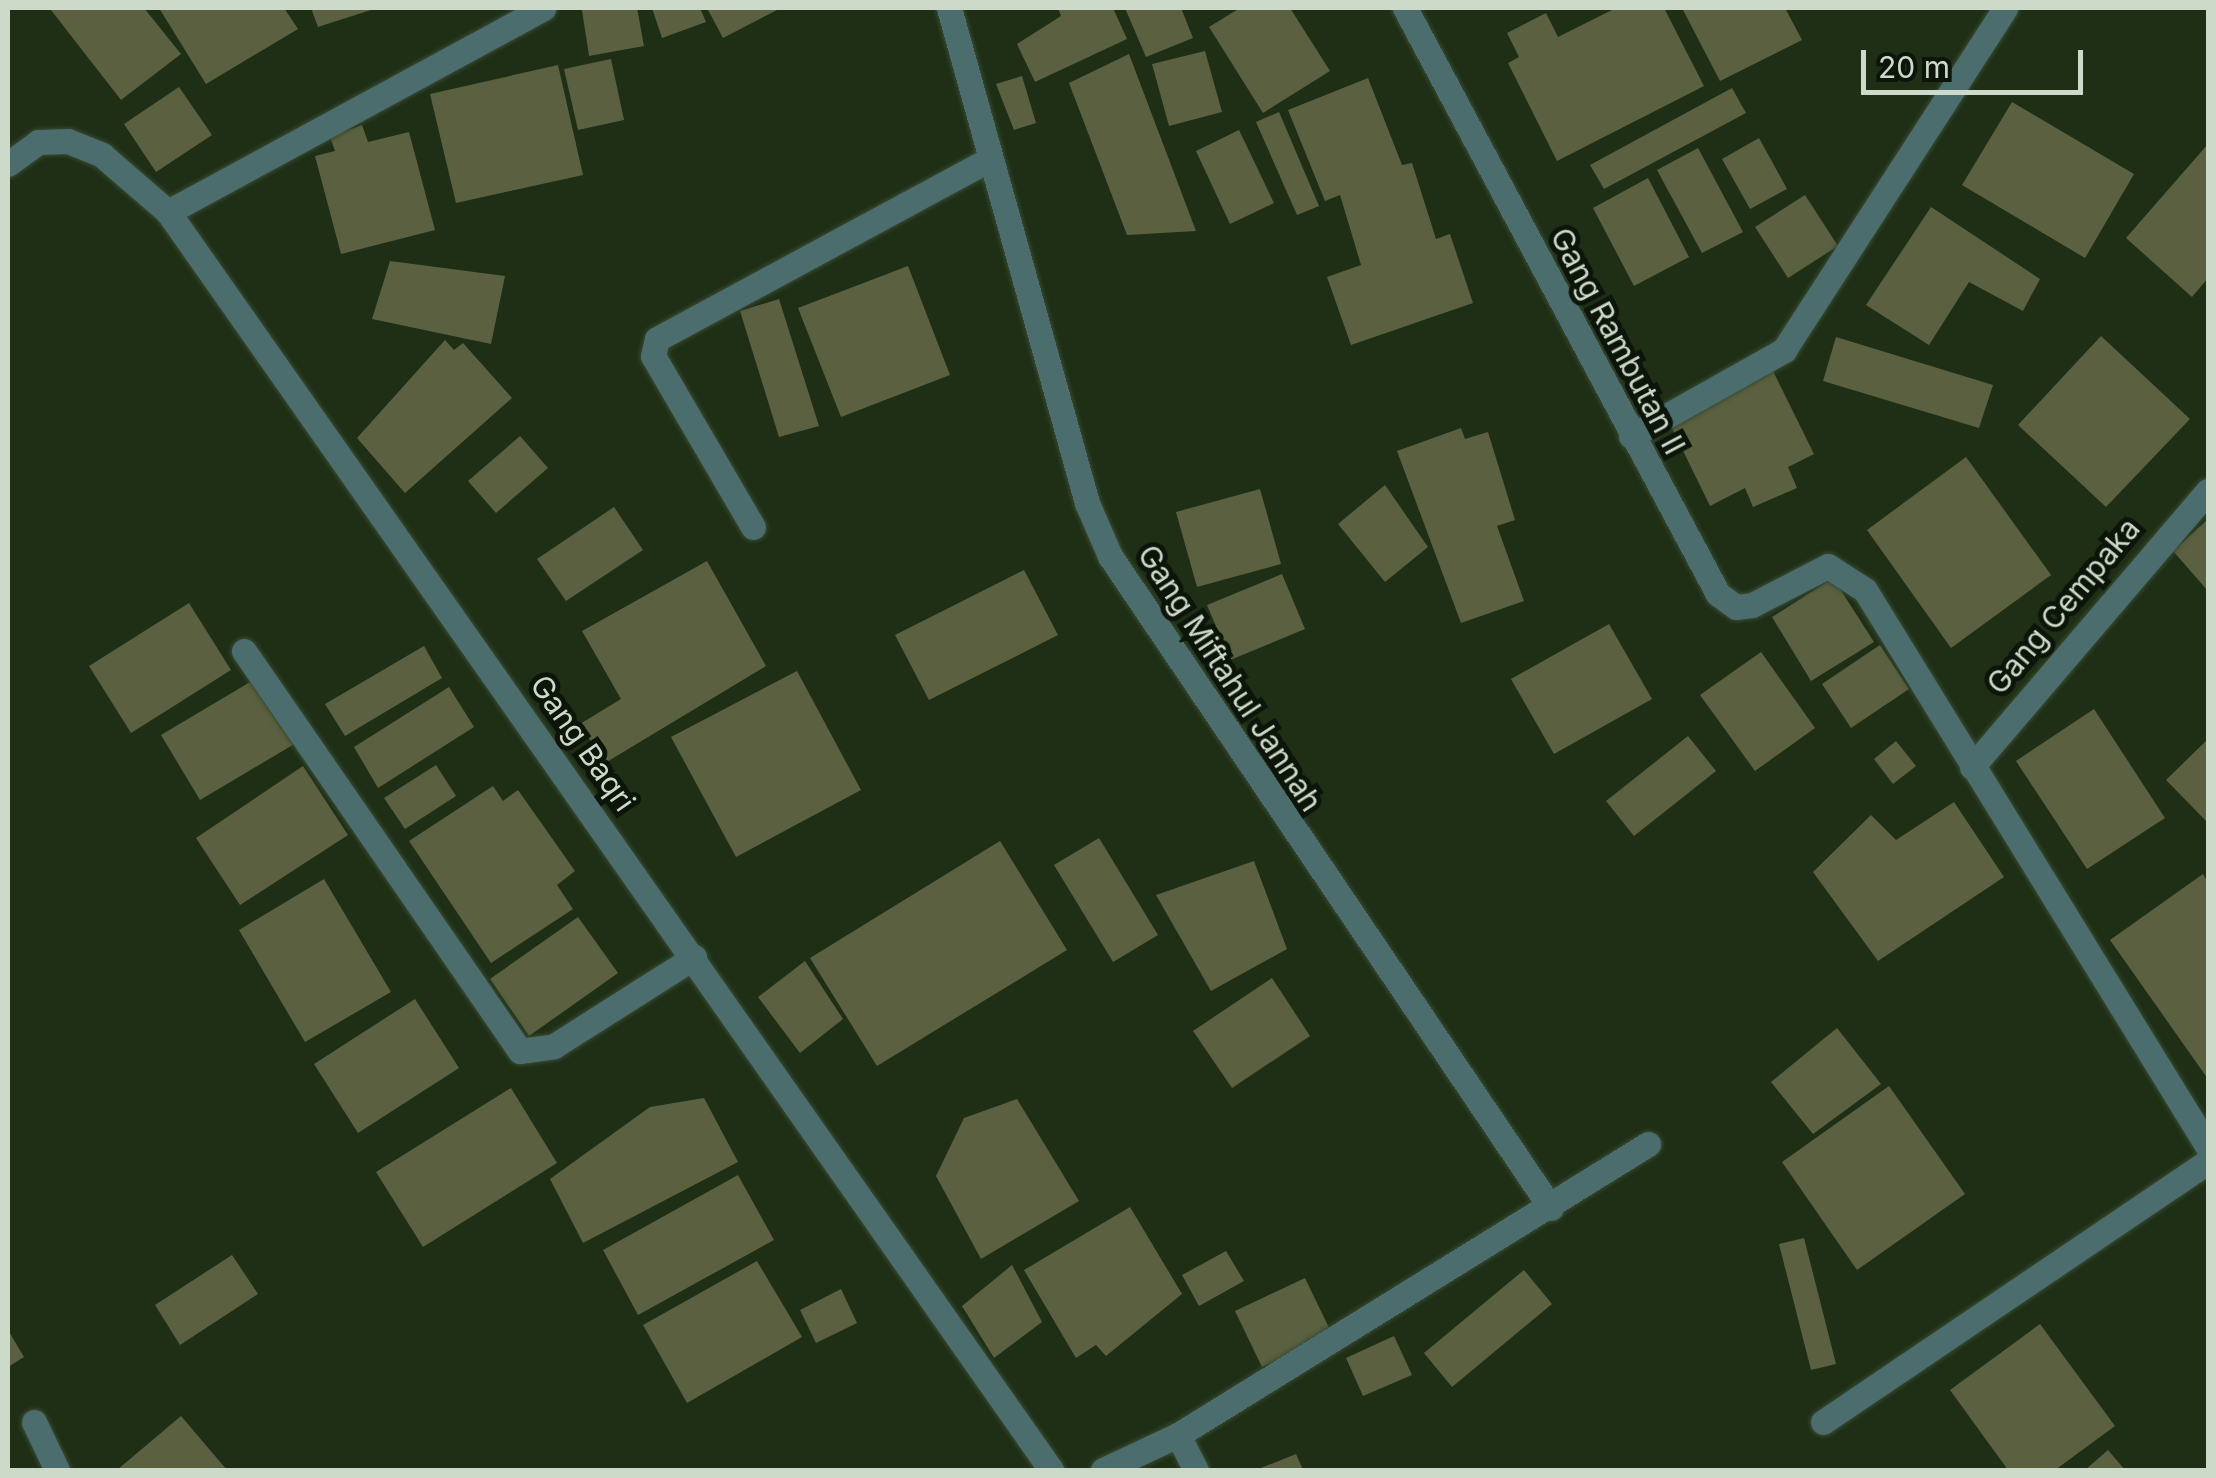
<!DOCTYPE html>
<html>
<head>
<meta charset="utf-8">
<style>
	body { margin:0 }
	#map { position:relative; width:2216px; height:1478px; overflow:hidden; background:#1e2f16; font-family:Inter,sans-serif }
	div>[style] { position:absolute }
	.building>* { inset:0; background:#5b6140 }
	.roads { filter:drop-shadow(0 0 2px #3a4a33) drop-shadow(0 0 2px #3a4a33) }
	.minor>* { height:25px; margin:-12.5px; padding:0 12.5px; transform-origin:12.5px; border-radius:12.5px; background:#4c6d6d }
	span { translate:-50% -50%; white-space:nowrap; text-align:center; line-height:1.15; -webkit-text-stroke:10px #0d150a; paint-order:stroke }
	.street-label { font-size:30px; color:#cdd9c9 }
	.frame { position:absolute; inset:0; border:10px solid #cdd9c9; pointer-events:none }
	.scale { position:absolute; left:1861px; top:50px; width:222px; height:45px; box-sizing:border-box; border:5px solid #cdd9c9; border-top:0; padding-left:12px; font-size:30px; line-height:35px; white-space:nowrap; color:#cdd9c9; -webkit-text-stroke:8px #0d150a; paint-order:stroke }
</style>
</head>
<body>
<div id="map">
	<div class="building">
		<div style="clip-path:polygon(144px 8px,181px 54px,121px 100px,51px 10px)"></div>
		<div style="clip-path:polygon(159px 8px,284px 8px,298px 29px,206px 84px)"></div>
		<div style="clip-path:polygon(311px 8px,377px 8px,318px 27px)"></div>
		<div style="clip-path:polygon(637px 8px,644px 46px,589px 56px,582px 10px)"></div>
		<div style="clip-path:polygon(652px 8px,700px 8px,706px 22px,662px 38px)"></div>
		<div style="clip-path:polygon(707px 8px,781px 8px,723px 38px)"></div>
		<div style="clip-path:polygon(1058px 8px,1113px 8px,1127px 39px,1035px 82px,1017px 44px,1061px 16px)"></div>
		<div style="clip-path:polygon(1125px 8px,1181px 8px,1193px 38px,1146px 57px)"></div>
		<div style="clip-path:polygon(1240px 8px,1290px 8px,1330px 71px,1263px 113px,1209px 27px)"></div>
		<div style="clip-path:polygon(1616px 8px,1664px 8px,1704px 86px,1557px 161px,1508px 63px,1519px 57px,1507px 33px,1546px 13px,1558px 37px)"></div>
		<div style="clip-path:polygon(1682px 8px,1785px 8px,1802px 40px,1720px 81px)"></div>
		<div style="clip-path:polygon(1205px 51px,1222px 112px,1169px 126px,1152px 64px)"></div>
		<div style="clip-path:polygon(1129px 54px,1196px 231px,1127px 235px,1069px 83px)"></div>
		<div style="clip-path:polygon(611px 59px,624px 120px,578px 130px,564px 69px)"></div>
		<div style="clip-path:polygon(558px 65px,583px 175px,456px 203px,430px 94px)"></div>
		<div style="clip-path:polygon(1022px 76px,1036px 123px,1014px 130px,996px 84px)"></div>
		<div style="clip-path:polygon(1368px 78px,1402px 165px,1412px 163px,1436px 239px,1450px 234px,1473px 303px,1351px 345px,1327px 277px,1361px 265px,1340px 195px,1325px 201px,1288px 110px)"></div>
		<div style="clip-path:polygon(179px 87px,212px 135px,156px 172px,124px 124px)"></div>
		<div style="clip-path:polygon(1732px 88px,1746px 113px,1604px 189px,1590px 165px)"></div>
		<div style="clip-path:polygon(2012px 102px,2134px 174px,2085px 258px,1962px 185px)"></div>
		<div style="clip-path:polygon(1279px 112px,1319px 206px,1297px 215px,1256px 122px)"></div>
		<div style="clip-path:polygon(362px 125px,368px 142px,409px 132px,435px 230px,341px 254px,315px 156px,335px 151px,330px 137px)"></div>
		<div style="clip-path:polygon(1239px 130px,1274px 203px,1230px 224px,1196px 151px)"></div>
		<div style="clip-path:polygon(1759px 138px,1787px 189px,1750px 209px,1722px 159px)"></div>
		<div style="clip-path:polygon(2208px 144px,2208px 278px,2192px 297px,2126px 238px)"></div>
		<div style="clip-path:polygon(1698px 148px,1743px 232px,1702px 253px,1657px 170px)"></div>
		<div style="clip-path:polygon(1648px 178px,1689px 257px,1634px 286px,1593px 208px)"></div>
		<div style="clip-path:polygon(1805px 195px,1838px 246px,1788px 278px,1755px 227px)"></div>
		<div style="clip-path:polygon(1931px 207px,2040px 279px,2023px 311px,1969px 282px,1929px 345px,1866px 305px)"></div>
		<div style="clip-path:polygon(390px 261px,505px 276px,491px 344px,372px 319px)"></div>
		<div style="clip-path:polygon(908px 266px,950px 375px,841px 417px,798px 308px)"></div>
		<div style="clip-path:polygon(779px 299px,819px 426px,779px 437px,740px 311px)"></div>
		<div style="clip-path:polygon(2101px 336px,2190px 419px,2106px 507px,2018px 425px)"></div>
		<div style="clip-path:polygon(1836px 337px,1993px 385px,1979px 428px,1823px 381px)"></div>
		<div style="clip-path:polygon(445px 340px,454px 350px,463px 343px,512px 398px,405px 493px,357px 438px)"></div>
		<div style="clip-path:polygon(1772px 369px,1814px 454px,1788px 467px,1797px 488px,1753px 507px,1745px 488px,1710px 506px,1668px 420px)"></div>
		<div style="clip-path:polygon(1461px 428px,1465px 439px,1488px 432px,1515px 520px,1497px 526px,1524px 601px,1461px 623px,1397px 451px)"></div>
		<div style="clip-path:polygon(520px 436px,548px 468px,496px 513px,468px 481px)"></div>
		<div style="clip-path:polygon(1966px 457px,2051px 575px,1951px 648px,1867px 530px)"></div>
		<div style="clip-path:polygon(1385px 485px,1428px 547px,1385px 582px,1338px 524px)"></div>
		<div style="clip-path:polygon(1260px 489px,1281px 564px,1197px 587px,1176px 512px)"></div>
		<div style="clip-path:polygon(614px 507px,643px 550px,566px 601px,537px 559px)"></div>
		<div style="clip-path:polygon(2208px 519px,2208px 591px,2173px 551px)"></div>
		<div style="clip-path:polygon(707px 561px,766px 666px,605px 763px,580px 724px,621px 699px,582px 631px)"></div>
		<div style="clip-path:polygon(1024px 570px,1058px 635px,929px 700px,895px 635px)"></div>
		<div style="clip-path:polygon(1282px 574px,1305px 629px,1230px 660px,1207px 605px)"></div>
		<div style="clip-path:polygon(1833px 578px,1874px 642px,1811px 681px,1772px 617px)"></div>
		<div style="clip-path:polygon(189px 603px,231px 670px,131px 733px,89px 666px)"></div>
		<div style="clip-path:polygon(1609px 624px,1652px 699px,1554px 754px,1511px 679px)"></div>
		<div style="clip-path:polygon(1880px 645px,1909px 689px,1851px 728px,1822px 684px)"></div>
		<div style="clip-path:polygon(424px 646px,442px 678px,345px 736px,325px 704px)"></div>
		<div style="clip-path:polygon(1761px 652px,1815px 728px,1755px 771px,1700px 695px)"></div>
		<div style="clip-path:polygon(797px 671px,861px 790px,736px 857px,671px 737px)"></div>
		<div style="clip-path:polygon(257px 678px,296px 743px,200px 800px,161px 735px)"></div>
		<div style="clip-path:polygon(449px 687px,474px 727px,378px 788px,354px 747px)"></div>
		<div style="clip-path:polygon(2094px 709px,2165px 818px,2087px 869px,2016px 761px)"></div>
		<div style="clip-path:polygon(1688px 736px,1716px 771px,1634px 836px,1606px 801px)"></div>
		<div style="clip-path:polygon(2208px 739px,2208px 823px,2166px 780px)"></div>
		<div style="clip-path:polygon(1896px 741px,1916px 766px,1893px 784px,1874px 759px)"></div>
		<div style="clip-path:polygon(436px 765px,456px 796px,405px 829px,384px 798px)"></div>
		<div style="clip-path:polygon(303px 766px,348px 835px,240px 905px,196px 838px)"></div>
		<div style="clip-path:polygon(493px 786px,503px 801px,518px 790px,575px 871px,557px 885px,573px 909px,491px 963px,409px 841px)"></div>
		<div style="clip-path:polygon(1954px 802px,2004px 877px,1878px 961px,1813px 872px,1871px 815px,1896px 840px)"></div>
		<div style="clip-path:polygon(1099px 838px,1158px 935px,1113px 962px,1054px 865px)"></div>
		<div style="clip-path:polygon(1000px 841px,1067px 950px,877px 1066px,810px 958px)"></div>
		<div style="clip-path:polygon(1254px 861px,1287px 949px,1211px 991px,1156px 895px)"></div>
		<div style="clip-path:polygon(2203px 874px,2208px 883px,2208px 1079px,2110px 940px)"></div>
		<div style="clip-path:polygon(324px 879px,391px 992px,305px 1042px,239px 930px)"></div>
		<div style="clip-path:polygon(578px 917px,618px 973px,529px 1036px,490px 979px)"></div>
		<div style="clip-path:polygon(805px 961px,843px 1019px,800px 1053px,758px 997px)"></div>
		<div style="clip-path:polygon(1272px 978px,1310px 1036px,1232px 1088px,1193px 1031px)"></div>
		<div style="clip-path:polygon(415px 999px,459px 1068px,358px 1133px,314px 1064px)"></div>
		<div style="clip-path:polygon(1837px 1028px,1881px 1084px,1813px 1134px,1771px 1082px)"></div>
		<div style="clip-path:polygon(1889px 1086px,1965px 1194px,1857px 1270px,1782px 1162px)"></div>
		<div style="clip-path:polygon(511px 1088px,557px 1163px,423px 1247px,376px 1172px)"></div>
		<div style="clip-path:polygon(704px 1098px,738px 1162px,583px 1243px,550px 1179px,650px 1107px)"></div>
		<div style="clip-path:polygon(1017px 1099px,1079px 1201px,981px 1259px,936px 1176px,964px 1118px)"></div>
		<div style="clip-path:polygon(738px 1175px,774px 1240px,638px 1315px,603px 1250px)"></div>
		<div style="clip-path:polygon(1130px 1207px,1182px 1294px,1106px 1356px,1096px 1345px,1076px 1358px,1024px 1270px)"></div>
		<div style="clip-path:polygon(1804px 1238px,1836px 1364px,1811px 1370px,1779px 1244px)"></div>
		<div style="clip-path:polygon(1226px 1251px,1244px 1281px,1199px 1306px,1182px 1275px)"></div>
		<div style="clip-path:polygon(232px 1255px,258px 1294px,180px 1345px,155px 1305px)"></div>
		<div style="clip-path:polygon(757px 1261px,802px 1337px,687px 1403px,643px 1325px)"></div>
		<div style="clip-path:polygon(1012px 1265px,1042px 1322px,994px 1358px,962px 1306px)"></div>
		<div style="clip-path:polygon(1524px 1270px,1552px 1304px,1452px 1387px,1424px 1353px)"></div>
		<div style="clip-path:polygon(1305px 1278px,1332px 1334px,1262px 1367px,1235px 1311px)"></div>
		<div style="clip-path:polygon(841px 1289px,857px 1323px,816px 1343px,800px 1310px)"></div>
		<div style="clip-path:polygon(2040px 1324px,2115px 1426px,2055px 1470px,2008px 1470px,1950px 1390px)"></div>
		<div style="clip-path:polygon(8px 1330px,24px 1357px,8px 1367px)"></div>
		<div style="clip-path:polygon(1394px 1336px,1412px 1375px,1363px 1396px,1346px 1358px)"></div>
		<div style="clip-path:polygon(181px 1416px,227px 1470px,117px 1470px)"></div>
		<div style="clip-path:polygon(2108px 1450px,2125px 1470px,2085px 1470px)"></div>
		<div style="clip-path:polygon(1296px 1454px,1303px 1470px,1256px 1470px)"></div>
	</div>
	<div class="roads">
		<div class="minor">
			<div style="left:949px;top:8px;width:514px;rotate:74.42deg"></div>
			<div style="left:1087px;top:503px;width:58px;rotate:66.5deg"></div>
			<div style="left:1110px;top:556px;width:787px;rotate:55.93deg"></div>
			<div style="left:1405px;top:8px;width:664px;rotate:61.89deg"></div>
			<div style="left:1718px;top:594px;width:22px;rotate:36deg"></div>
			<div style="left:1736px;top:607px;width:16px;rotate:-7deg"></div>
			<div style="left:1752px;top:605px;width:85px;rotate:-27.2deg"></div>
			<div style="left:1828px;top:566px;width:44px;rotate:33deg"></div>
			<div style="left:1865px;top:590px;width:654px;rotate:58.38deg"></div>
			<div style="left:8px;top:164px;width:37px;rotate:-36deg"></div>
			<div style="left:38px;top:142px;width:30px;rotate:-2deg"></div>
			<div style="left:68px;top:141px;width:37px;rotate:22deg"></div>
			<div style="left:102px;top:155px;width:87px;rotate:40.8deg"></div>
			<div style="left:168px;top:212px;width:1537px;rotate:54.93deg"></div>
			<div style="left:168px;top:212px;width:427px;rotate:-28.5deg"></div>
			<div style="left:1631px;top:436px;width:176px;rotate:-29.3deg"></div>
			<div style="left:1784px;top:350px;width:407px;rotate:-57.1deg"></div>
			<div style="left:753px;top:527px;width:198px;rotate:-120.3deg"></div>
			<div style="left:653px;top:356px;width:17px;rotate:-77deg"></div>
			<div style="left:657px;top:339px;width:379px;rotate:-28.4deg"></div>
			<div style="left:244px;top:651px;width:486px;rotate:55.4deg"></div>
			<div style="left:520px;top:1051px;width:34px;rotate:-8deg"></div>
			<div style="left:554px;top:1046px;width:166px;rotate:-32.4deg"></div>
			<div style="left:1972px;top:767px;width:363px;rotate:-49.5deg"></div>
			<div style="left:34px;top:1422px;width:53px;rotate:64.4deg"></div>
			<div style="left:1823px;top:1422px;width:465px;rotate:-34.1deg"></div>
			<div style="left:1178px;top:1435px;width:39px;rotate:63deg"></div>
			<div style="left:1103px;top:1470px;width:83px;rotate:-25deg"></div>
			<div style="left:1178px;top:1435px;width:553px;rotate:-31.76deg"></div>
		</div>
	</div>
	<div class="street-label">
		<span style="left:1618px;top:341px;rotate:62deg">Gang Rambutan II</span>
		<span style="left:2063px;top:606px;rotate:-50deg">Gang Cempaka</span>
		<span style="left:1230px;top:678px;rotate:57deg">Gang Miftahul Jannah</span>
		<span style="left:583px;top:743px;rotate:55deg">Gang Baqri</span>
	</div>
	<div class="frame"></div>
	<div class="scale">20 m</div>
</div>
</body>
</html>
